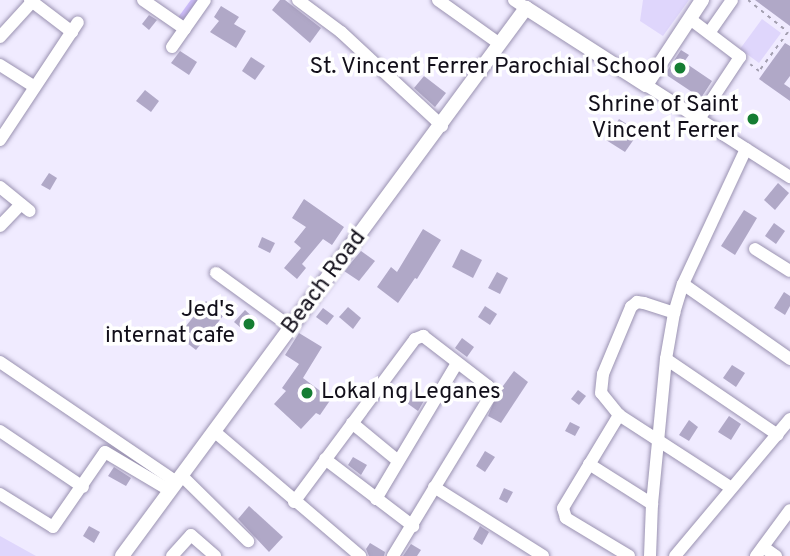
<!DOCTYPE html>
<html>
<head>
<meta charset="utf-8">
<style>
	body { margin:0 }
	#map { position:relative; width:790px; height:556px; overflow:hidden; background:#f0ebff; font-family:Overpass,sans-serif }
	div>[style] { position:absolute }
	.green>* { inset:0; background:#dfd6fc }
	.canal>* { height:10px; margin:-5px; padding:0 5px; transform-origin:5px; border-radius:5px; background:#cebdfc }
	.building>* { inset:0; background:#b0a8c7 }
	.path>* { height:2px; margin-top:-1px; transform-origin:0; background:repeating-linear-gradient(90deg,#a39fb0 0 3.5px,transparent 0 8.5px) }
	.roads { filter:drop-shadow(0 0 2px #9a92b1) drop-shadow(0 0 2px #9a92b1) }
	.minor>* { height:12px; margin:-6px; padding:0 6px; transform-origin:6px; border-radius:6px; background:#fff }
	.major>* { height:14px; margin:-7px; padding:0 7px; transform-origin:7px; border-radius:7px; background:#fff }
	.dots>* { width:19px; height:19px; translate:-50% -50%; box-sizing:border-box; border:4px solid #fff; border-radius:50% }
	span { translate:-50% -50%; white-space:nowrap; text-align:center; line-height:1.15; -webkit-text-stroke:7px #fff; paint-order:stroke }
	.poi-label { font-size:23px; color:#120f1a }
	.right { translate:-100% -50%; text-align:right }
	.left { translate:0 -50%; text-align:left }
	.street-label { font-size:23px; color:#120f1a }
</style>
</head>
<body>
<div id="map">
	<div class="green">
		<div style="clip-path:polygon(643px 0,689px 0,663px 36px,640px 21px)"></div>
		<div style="clip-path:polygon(762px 19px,781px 33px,759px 63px,740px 49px)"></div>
		<div style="clip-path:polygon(0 536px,36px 556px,0 556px)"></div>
	</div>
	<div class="canal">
		<div style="left:181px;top:22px;width:27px;rotate:-54deg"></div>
	</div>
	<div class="building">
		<div style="clip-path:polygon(280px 0,285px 0,321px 28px,310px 43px,272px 10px)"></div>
		<div style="clip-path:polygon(755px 0,790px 0,790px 26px)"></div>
		<div style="clip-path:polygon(221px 6px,239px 17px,234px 24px,246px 31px,236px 48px,210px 32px,219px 21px,214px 17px)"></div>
		<div style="clip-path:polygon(149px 15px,157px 20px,149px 30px,142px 24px)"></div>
		<div style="clip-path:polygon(785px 43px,790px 46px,790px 76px,784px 84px,790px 88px,790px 101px,759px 79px)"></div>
		<div style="clip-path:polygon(681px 50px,689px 55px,684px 62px,712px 81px,701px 98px,665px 74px)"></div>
		<div style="clip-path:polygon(180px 51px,197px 62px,189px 75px,171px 63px)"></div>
		<div style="clip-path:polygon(251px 57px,265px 66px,255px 80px,242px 71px)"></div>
		<div style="clip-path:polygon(424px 76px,446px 93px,435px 107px,414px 88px)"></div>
		<div style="clip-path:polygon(145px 90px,159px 101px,151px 112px,136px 101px)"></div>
		<div style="clip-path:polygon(619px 119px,639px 132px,625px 152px,606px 140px)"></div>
		<div style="clip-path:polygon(49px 173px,57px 178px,50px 190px,41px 185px)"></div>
		<div style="clip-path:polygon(778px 183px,789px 193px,775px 210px,764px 200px)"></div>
		<div style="clip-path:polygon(304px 199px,344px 227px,332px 245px,323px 239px,302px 264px,306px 268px,297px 279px,284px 268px,301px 248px,294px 242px,306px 227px,292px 218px)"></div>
		<div style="clip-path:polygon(744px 210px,757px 218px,735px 255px,721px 246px)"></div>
		<div style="clip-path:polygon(774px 223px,785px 231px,776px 244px,765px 236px)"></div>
		<div style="clip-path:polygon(423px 229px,441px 240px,417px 279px,415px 278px,398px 303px,377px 287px,391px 267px,397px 272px)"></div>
		<div style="clip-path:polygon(262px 237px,275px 243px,270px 253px,258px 247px)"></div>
		<div style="clip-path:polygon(461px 249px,482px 260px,473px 278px,452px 267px)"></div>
		<div style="clip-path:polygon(361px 251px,375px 261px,359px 281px,344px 271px)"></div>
		<div style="clip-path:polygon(497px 272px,508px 278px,500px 294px,488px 288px)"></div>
		<div style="clip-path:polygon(784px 292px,790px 296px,790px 306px,785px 315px,774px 308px)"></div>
		<div style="clip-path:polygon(206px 301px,223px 316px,196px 350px,178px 336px)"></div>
		<div style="clip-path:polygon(485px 306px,497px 314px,490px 325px,478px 317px)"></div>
		<div style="clip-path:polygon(348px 307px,361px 318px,353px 329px,339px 317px)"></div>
		<div style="clip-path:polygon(323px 308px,334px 316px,327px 325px,316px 317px)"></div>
		<div style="clip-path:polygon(245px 310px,257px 321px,247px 333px,234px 322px)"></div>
		<div style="clip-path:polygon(299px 333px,322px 347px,303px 378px,331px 399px,320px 415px,316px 413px,301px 429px,274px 404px,286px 391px,282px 388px,299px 364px,285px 355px)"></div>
		<div style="clip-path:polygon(462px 338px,474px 347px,467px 357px,455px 348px)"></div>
		<div style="clip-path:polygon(732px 365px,745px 373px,736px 387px,723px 378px)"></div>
		<div style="clip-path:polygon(514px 371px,528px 382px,501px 423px,488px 416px,497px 394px)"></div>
		<div style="clip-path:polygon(412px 389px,425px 399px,418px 411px,404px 401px)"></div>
		<div style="clip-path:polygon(578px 390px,586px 396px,579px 405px,571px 399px)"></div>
		<div style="clip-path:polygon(729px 416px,741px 424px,731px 440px,718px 432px)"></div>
		<div style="clip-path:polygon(689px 420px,698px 427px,689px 441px,679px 435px)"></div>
		<div style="clip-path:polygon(570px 422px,580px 427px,575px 436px,565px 431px)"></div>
		<div style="clip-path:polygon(485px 451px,495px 457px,485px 472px,476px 466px)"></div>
		<div style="clip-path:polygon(353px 457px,367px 465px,361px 475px,348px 465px)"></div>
		<div style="clip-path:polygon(114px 467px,131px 478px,126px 486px,108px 476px)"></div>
		<div style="clip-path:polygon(504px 488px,513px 492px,507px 503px,499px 499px)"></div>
		<div style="clip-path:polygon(249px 506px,283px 537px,269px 552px,238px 519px)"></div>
		<div style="clip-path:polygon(89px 526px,100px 532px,94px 543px,83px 536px)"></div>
		<div style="clip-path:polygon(480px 526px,489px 532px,482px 545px,473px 539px)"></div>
		<div style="clip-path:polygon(370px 543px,385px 552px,384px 556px,369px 556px,366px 549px)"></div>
		<div style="clip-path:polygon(411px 544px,421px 550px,417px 556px,403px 556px)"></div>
	</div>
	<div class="path">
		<div style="left:748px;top:0;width:51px;rotate:38.7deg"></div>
		<div style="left:788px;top:32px;width:49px;rotate:126.6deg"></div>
		<div style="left:759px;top:71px;width:11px;rotate:-142deg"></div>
	</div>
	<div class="roads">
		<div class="minor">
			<div style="left:30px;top:0;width:53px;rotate:37.3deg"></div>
			<div style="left:143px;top:0;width:51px;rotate:34.6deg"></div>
			<div style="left:298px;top:0;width:54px;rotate:36.7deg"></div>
			<div style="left:341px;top:32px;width:138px;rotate:42.9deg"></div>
			<div style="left:438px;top:0;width:76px;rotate:35.4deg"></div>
			<div style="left:514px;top:0;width:14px;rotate:34deg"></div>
			<div style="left:690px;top:19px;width:63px;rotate:37.2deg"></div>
			<div style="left:740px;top:57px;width:74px;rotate:123.5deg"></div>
			<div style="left:709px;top:33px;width:40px;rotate:-55.1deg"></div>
			<div style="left:0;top:37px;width:47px;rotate:-47.6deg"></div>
			<div style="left:172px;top:47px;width:57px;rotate:-54.9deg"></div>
			<div style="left:0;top:65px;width:41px;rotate:32.2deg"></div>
			<div style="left:646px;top:85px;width:171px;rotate:32.6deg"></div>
			<div style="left:0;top:140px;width:141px;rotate:-56.5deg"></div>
			<div style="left:0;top:187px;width:38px;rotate:39deg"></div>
			<div style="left:0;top:226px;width:30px;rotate:-46deg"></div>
			<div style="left:755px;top:249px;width:41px;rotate:32.2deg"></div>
			<div style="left:216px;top:273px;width:94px;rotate:35.9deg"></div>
			<div style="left:683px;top:284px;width:131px;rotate:35deg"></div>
			<div style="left:666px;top:359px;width:135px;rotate:34.2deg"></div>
			<div style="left:0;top:362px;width:212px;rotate:34.2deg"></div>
			<div style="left:619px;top:415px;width:132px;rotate:33deg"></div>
			<div style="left:352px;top:423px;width:58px;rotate:39.4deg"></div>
			<div style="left:0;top:431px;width:100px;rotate:34deg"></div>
			<div style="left:215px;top:432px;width:191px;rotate:40.5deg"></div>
			<div style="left:325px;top:459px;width:111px;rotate:37.3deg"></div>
			<div style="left:589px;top:464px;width:75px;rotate:32.4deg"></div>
			<div style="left:182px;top:476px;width:93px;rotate:44.6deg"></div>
			<div style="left:434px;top:487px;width:129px;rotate:32.3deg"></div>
			<div style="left:0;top:494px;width:62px;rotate:31.9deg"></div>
			<div style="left:53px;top:527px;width:91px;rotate:-55.3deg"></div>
			<div style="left:105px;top:452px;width:74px;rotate:30.7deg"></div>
			<div style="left:376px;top:499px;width:158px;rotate:-59.2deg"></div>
			<div style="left:294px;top:502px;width:203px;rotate:-53.4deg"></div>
			<div style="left:415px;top:339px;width:9px;rotate:-21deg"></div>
			<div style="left:423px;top:336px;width:82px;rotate:37.6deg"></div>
			<div style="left:488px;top:386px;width:12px;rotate:85deg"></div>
			<div style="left:489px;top:398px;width:185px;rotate:121.3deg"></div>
			<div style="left:763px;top:547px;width:16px;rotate:35deg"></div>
			<div style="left:172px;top:556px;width:28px;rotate:-48deg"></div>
			<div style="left:191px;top:535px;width:32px;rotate:41deg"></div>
			<div style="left:629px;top:556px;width:74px;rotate:-148.9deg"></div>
			<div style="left:566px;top:518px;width:10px;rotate:-107deg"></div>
			<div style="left:563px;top:508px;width:109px;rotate:-58.9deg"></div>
			<div style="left:619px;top:415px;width:28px;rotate:-129deg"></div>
			<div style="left:601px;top:393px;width:19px;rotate:-84deg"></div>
			<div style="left:603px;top:374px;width:73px;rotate:-67.3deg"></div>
			<div style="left:631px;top:307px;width:8px;rotate:-40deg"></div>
			<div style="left:637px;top:302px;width:7px;rotate:8deg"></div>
			<div style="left:644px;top:303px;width:32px;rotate:18deg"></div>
			<div style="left:650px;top:556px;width:52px;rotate:-87.8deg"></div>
			<div style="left:652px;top:504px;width:146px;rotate:-84.5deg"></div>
			<div style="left:666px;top:359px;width:47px;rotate:-80.1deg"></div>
			<div style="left:674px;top:313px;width:30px;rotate:-73deg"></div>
			<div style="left:683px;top:284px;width:149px;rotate:-65deg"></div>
			<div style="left:675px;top:556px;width:179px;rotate:-50deg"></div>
			<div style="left:756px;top:556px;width:57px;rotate:-53.5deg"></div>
		</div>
		<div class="major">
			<div style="left:122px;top:556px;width:681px;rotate:-53.6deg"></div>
			<div style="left:526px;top:8px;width:143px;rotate:32.7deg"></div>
			<div style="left:646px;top:85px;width:102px;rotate:-56.6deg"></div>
		</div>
	</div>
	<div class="dots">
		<div style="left:680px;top:68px;background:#157d32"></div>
		<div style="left:753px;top:119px;background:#157d32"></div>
		<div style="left:249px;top:324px;background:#157d32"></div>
		<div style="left:307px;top:393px;background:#157d32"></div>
	</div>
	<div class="poi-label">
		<span class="right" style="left:666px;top:68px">St. Vincent Ferrer Parochial School</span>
		<span class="right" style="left:739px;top:119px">Shrine of Saint<br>Vincent Ferrer</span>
		<span class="right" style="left:235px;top:324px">Jed's<br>internat cafe</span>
		<span class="left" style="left:321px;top:393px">Lokal ng Leganes</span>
	</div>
	<div class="street-label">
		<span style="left:325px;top:283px;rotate:-53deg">Beach Road</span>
	</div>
</div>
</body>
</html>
